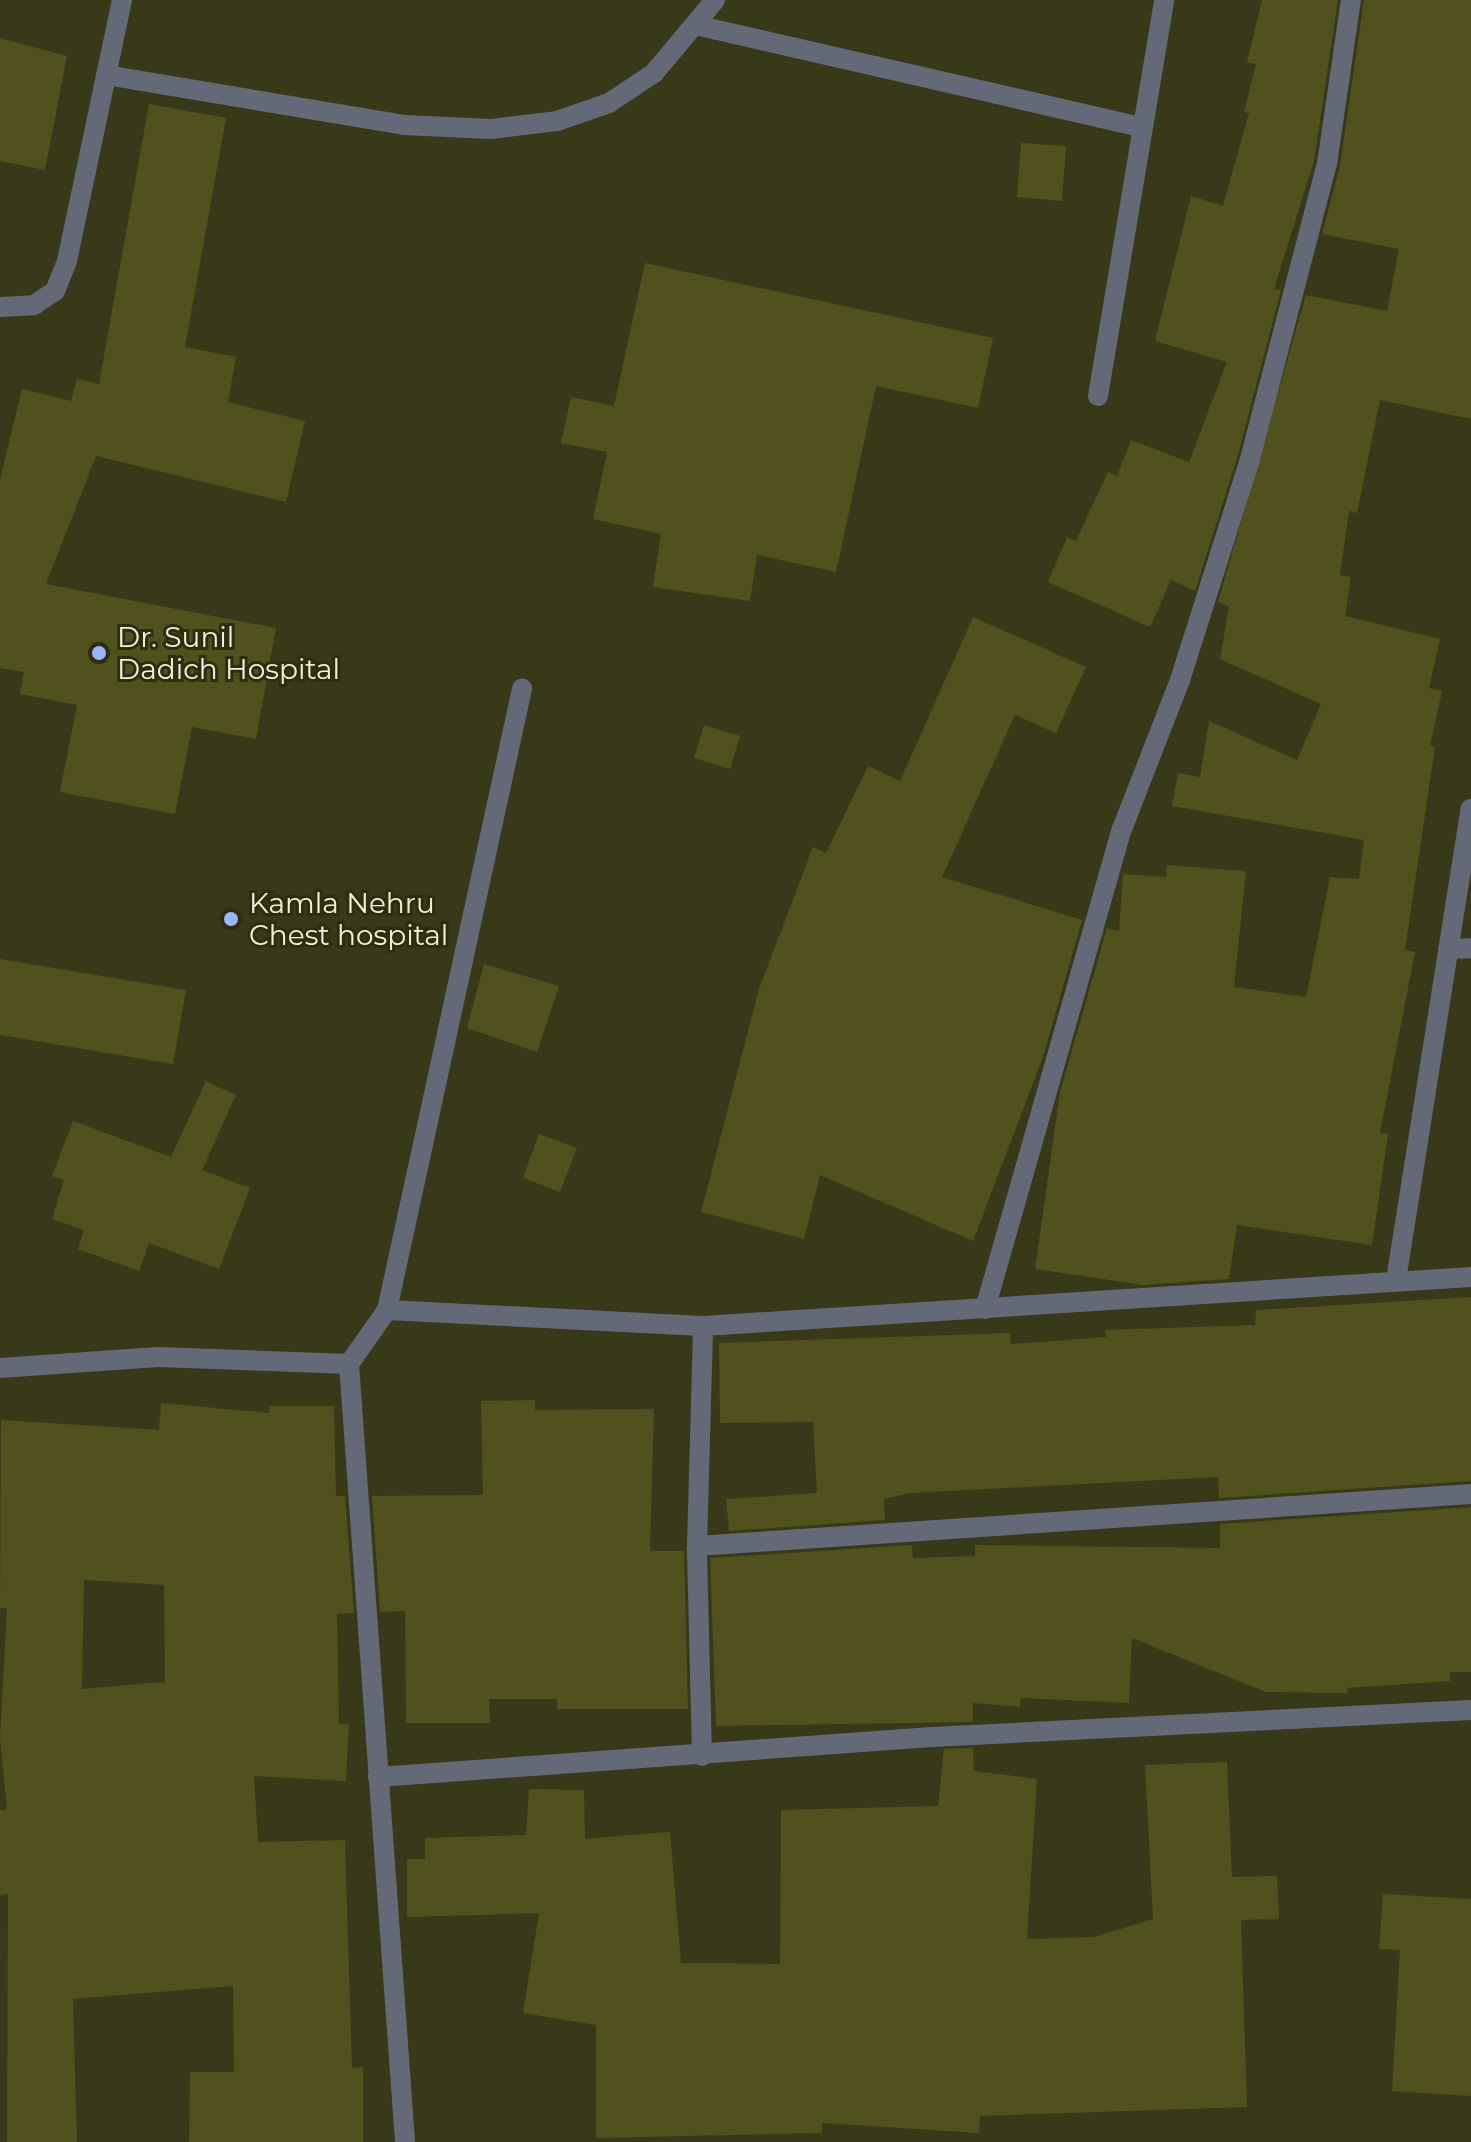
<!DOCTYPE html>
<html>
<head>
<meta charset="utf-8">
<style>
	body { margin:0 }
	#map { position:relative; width:1471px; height:2142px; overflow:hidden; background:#383919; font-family:Montserrat,sans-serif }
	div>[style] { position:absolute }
	.building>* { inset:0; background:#50511d }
	.minor>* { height:20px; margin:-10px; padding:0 10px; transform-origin:10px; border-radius:10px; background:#646977 }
	.dots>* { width:22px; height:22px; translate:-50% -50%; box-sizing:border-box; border:4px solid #2e2e0e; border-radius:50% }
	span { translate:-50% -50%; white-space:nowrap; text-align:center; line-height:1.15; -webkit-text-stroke:6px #2e2e0e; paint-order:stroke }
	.poi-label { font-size:28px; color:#eef0dd }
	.left { translate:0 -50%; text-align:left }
</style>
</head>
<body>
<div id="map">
	<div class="building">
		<div style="clip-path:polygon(1262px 0,1338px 0,1314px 161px,1274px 289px,1281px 290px,1238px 455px,1195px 591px,1171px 580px,1150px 627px,1048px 582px,1067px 537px,1076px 541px,1108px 472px,1117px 476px,1131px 440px,1189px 462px,1227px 362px,1155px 341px,1191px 196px,1223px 206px,1249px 113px,1244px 112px,1256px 64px,1247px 62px)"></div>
		<div style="clip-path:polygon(1364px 0,1471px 0,1471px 419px,1380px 400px,1357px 513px,1349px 511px,1340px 575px,1351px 577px,1345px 616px,1440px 639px,1429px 688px,1442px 691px,1430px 746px,1435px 747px,1405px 950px,1415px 952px,1380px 1133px,1388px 1134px,1372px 1245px,1237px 1225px,1229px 1279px,1143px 1285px,1035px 1269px,1060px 1092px,1107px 928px,1119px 931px,1123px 874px,1166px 877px,1167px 865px,1246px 871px,1234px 987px,1306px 997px,1330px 877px,1359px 879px,1364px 840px,1172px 806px,1178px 773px,1200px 777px,1209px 721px,1297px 760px,1321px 704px,1220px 659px,1229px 606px,1218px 602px,1306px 295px,1387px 311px,1399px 249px,1322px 234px,1340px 166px)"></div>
		<div style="clip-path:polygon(0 38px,67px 56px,45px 170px,0 161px)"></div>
		<div style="clip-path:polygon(149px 104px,226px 118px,185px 347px,236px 357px,228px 402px,305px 421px,286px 502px,96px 456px,46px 584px,276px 628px,256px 739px,192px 727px,175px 814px,60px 792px,77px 705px,20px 694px,24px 672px,0 668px,0 480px,22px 389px,71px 401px,77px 379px,99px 384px)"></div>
		<div style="clip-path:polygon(1021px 143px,1066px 146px,1062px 201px,1017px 197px)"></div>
		<div style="clip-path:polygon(645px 263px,993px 338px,978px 408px,876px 386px,836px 572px,757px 555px,750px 601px,653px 587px,661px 534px,593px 519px,607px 452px,561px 443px,571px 397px,614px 406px)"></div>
		<div style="clip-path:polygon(973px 617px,1086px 667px,1056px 733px,1015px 715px,942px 877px,1082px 920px,1043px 1057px,973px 1241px,820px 1175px,804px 1239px,701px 1212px,759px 989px,813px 847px,826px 853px,868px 766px,900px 781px)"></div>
		<div style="clip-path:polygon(704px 725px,740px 736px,730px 769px,694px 758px)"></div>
		<div style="clip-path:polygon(0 959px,186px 990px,173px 1064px,0 1035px)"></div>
		<div style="clip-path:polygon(484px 964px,559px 986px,537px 1052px,467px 1028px)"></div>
		<div style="clip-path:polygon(206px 1081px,236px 1095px,202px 1170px,250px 1188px,219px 1269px,149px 1243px,139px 1271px,78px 1249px,84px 1230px,52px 1219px,64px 1180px,52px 1176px,73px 1121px,171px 1157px)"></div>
		<div style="clip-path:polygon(539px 1134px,577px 1148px,560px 1192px,523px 1178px)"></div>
		<div style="clip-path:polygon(1471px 1297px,1471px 1481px,1219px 1498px,1218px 1477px,909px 1493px,884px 1499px,885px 1520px,729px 1531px,726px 1499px,817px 1493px,813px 1422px,720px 1423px,719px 1343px,1010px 1333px,1011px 1344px,1106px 1337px,1105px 1330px,1255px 1325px,1256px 1310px)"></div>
		<div style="clip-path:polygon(535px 1400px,535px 1410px,654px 1409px,650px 1551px,684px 1551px,688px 1709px,557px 1709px,557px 1699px,489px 1699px,490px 1723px,406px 1723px,405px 1611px,380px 1612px,372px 1496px,483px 1495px,481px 1401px)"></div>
		<div style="clip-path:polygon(evenodd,161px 1403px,269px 1413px,269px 1406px,334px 1406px,336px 1496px,345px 1496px,354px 1613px,337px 1614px,339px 1724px,349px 1724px,346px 1781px,254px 1776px,258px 1842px,345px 1840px,352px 2068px,363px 2067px,363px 2142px,189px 2142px,190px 2072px,234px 2072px,233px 1986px,73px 1999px,77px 2142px,7px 2142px,8px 1894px,0 1895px,0 1810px,7px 1810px,0 1737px,7px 1608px,0 1608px,1px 1420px,159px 1430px,161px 1403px,84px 1580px,164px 1585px,165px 1682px,82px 1689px,84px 1580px)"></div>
		<div style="clip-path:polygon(1471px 1507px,1471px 1672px,1450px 1672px,1450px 1681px,1347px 1688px,1347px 1693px,1266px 1692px,1132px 1638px,1129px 1703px,1021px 1698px,1020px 1707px,973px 1703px,973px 1722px,716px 1726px,710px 1558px,912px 1545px,913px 1558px,975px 1556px,975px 1545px,1220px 1548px,1220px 1524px)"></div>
		<div style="clip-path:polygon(973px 1748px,974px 1771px,1037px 1779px,1027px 1939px,1094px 1937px,1153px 1919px,1145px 1765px,1227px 1762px,1232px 1877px,1277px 1876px,1279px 1919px,1241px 1920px,1247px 2107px,980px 2116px,979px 2133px,822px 2123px,822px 2133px,596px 2138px,596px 2025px,523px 2013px,539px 1913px,407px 1917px,407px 1859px,425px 1859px,425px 1838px,526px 1835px,529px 1789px,584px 1790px,585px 1839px,670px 1832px,681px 1963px,780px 1964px,781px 1810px,938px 1806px,944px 1749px)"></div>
		<div style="clip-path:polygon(1383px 1894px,1471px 1899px,1471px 2096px,1392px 2091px,1400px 1950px,1379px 1949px)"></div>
	</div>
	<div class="minor">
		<div style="left:700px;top:26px;width:452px;rotate:12.9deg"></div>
		<div style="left:106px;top:75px;width:302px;rotate:9.5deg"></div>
		<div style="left:404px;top:125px;width:87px;rotate:2.6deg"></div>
		<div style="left:491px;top:129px;width:66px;rotate:-6.9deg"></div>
		<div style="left:557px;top:121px;width:55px;rotate:-19.1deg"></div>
		<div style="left:609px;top:103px;width:54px;rotate:-33.7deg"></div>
		<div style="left:654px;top:73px;width:95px;rotate:-50.1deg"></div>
		<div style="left:0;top:307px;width:34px;rotate:-3deg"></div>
		<div style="left:34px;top:305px;width:25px;rotate:-34deg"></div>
		<div style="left:55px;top:291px;width:32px;rotate:-68deg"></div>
		<div style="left:67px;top:261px;width:267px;rotate:-78.1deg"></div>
		<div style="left:1098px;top:396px;width:401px;rotate:-80.5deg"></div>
		<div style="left:1448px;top:949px;width:23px;rotate:-2deg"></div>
		<div style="left:1396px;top:1280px;width:477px;rotate:-81deg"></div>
		<div style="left:985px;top:1309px;width:499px;rotate:-74.1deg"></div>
		<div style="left:1122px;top:829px;width:160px;rotate:-68.7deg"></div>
		<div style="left:1180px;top:680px;width:232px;rotate:-72.4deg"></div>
		<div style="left:1250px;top:459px;width:305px;rotate:-75.4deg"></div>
		<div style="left:1327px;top:164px;width:166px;rotate:-81.7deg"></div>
		<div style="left:387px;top:1310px;width:636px;rotate:-77.74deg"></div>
		<div style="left:349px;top:1364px;width:780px;rotate:85.88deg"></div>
		<div style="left:0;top:1368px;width:158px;rotate:-4deg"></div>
		<div style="left:158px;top:1357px;width:191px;rotate:2.1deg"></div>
		<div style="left:349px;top:1364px;width:66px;rotate:-54.9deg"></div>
		<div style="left:387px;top:1310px;width:316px;rotate:2.9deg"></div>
		<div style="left:703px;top:1326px;width:770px;rotate:-3.65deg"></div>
		<div style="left:697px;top:1546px;width:776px;rotate:-3.84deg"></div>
		<div style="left:702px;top:1756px;width:210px;rotate:-91.4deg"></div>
		<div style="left:697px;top:1546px;width:220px;rotate:-88.4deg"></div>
		<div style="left:378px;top:1777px;width:555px;rotate:-4.13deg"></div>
		<div style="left:932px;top:1737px;width:540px;rotate:-2.87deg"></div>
	</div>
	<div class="dots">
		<div style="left:99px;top:653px;background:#98b5fd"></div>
		<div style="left:231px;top:919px;background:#98b5fd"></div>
	</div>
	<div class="poi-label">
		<span class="left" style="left:117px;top:653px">Dr. Sunil<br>Dadich Hospital</span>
		<span class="left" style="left:249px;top:919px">Kamla Nehru<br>Chest hospital</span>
	</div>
</div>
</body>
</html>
